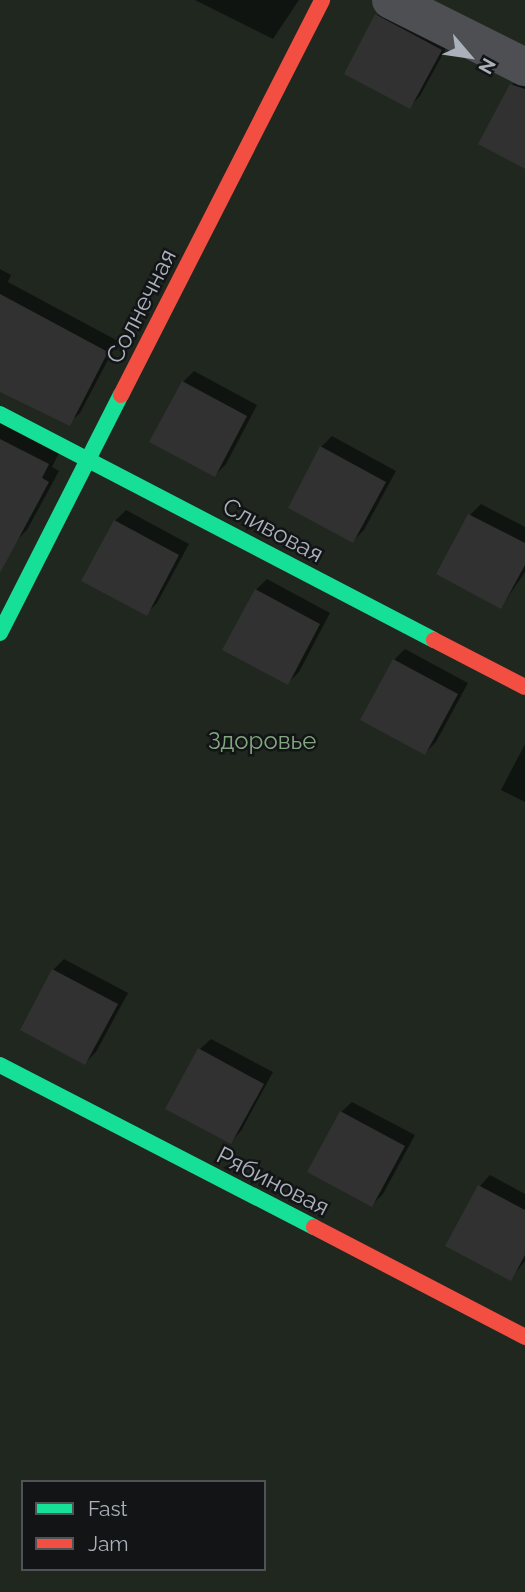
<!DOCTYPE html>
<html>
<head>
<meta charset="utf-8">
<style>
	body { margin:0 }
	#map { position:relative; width:525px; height:1592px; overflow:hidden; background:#19191a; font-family:Raleway,sans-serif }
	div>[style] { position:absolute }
	.green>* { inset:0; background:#1f271f }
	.shadow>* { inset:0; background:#0007 }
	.building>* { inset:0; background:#313132 }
	.street>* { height:38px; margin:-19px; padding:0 19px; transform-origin:19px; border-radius:19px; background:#4d4f53 }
	.fast>* { height:16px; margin:-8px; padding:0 8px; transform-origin:8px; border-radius:8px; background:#16e098 }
	.jam>* { height:16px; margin:-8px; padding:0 8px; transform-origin:8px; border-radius:8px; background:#f24e42 }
	span { translate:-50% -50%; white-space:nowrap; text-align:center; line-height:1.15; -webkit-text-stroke:5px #131416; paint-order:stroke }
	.street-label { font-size:24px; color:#aab1bb }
	.park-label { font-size:24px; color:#82a780 }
	.legend { position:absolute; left:21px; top:1480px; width:245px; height:91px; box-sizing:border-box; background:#131416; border:2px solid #4f5358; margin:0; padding:9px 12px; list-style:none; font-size:21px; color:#aab1bb }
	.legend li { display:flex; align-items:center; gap:14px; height:35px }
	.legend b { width:35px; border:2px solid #4f5358 }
	.north { position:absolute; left:434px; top:21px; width:70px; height:70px; -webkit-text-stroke:5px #131416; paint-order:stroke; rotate:119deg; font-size:19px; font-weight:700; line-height:28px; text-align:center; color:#aab1bb }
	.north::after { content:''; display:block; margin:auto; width:24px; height:32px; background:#aab1bb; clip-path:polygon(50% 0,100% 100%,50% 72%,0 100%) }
</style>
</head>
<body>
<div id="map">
	<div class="green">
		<div style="clip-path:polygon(evenodd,0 0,525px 0,525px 1592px,0 1592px,0 0,23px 1482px,264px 1482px,264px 1569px,23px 1569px,23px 1482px)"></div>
	</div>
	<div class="shadow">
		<div style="clip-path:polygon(195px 0,299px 0,273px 39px)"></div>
		<div style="clip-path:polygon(388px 5px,451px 39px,420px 96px,409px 107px,377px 16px)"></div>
		<div style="clip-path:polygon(523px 74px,525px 76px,525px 167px,512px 85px)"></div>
		<div style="clip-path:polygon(0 269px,11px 275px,8px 282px,118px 341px,80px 413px,69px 423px,0 362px)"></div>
		<div style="clip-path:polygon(194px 371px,257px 405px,226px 464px,215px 475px,183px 382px)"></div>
		<div style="clip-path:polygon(0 420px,59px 453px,52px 467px,59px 471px,27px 530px,16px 541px,0 532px)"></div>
		<div style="clip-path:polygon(332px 436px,396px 471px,364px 530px,353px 541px,321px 447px)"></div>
		<div style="clip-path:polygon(481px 504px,525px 527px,525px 572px,501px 607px,438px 574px,470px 515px)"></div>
		<div style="clip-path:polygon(126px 510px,189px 544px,157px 603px,146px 614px,115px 521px)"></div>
		<div style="clip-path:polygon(267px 579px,330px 613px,299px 672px,288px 683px,256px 590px)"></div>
		<div style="clip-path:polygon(405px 649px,468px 683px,436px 742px,425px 753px,394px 660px)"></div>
		<div style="clip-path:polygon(525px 744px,525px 802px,501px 790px)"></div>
		<div style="clip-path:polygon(64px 959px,128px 993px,96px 1052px,85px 1063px,53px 970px)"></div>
		<div style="clip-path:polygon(211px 1039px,273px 1072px,241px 1131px,231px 1142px,200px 1049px)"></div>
		<div style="clip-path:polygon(352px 1102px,415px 1135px,383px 1194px,372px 1205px,341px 1112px)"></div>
		<div style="clip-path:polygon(490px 1175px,525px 1194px,525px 1261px,510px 1279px,480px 1186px)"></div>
	</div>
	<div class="building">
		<div style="clip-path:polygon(375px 14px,442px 50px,410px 109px,344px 74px)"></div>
		<div style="clip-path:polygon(510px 84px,525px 89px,525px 169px,478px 144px)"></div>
		<div style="clip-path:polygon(0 294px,108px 352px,70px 426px,0 392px)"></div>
		<div style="clip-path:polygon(182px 381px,247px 416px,215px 477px,149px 442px)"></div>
		<div style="clip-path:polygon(0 439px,49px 464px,42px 478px,49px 482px,0 573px)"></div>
		<div style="clip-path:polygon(320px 446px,386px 482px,353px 543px,288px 508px)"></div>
		<div style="clip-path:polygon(468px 514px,525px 543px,525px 565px,501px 609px,436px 574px)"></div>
		<div style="clip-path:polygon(114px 520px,179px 555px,147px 616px,81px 581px)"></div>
		<div style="clip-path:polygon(255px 589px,320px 624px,288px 685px,222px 650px)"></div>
		<div style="clip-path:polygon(393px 659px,458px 694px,425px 755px,360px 720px)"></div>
		<div style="clip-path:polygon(52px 969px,118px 1004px,85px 1065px,20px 1030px)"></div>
		<div style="clip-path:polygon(198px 1048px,264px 1084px,231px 1144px,165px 1109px)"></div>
		<div style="clip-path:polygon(340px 1111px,405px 1146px,372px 1207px,307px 1172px)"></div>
		<div style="clip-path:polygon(478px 1185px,525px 1210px,525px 1255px,511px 1281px,445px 1246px)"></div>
	</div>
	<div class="street">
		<div style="left:391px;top:0;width:150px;rotate:26.6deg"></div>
	</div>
	<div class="fast">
		<div style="left:0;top:414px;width:489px;rotate:27.5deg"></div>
		<div style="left:0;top:633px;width:267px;rotate:-63.1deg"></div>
		<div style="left:0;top:1065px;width:353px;rotate:27.3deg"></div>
	</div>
	<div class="jam">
		<div style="left:121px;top:395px;width:443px;rotate:-63deg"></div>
		<div style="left:434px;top:640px;width:102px;rotate:27.3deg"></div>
		<div style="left:314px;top:1227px;width:238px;rotate:27.5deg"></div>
	</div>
	<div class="street-label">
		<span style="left:141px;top:306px;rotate:-63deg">Солнечная</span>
		<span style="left:273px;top:530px;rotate:28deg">Сливовая</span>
		<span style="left:273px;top:1181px;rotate:27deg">Рябиновая</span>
	</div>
	<div class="park-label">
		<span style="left:262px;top:741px">Здоровье</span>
	</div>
	<ul class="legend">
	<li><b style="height:9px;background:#16e098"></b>Fast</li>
	<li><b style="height:9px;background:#f24e42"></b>Jam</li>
	</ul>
	<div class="north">N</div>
</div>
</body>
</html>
